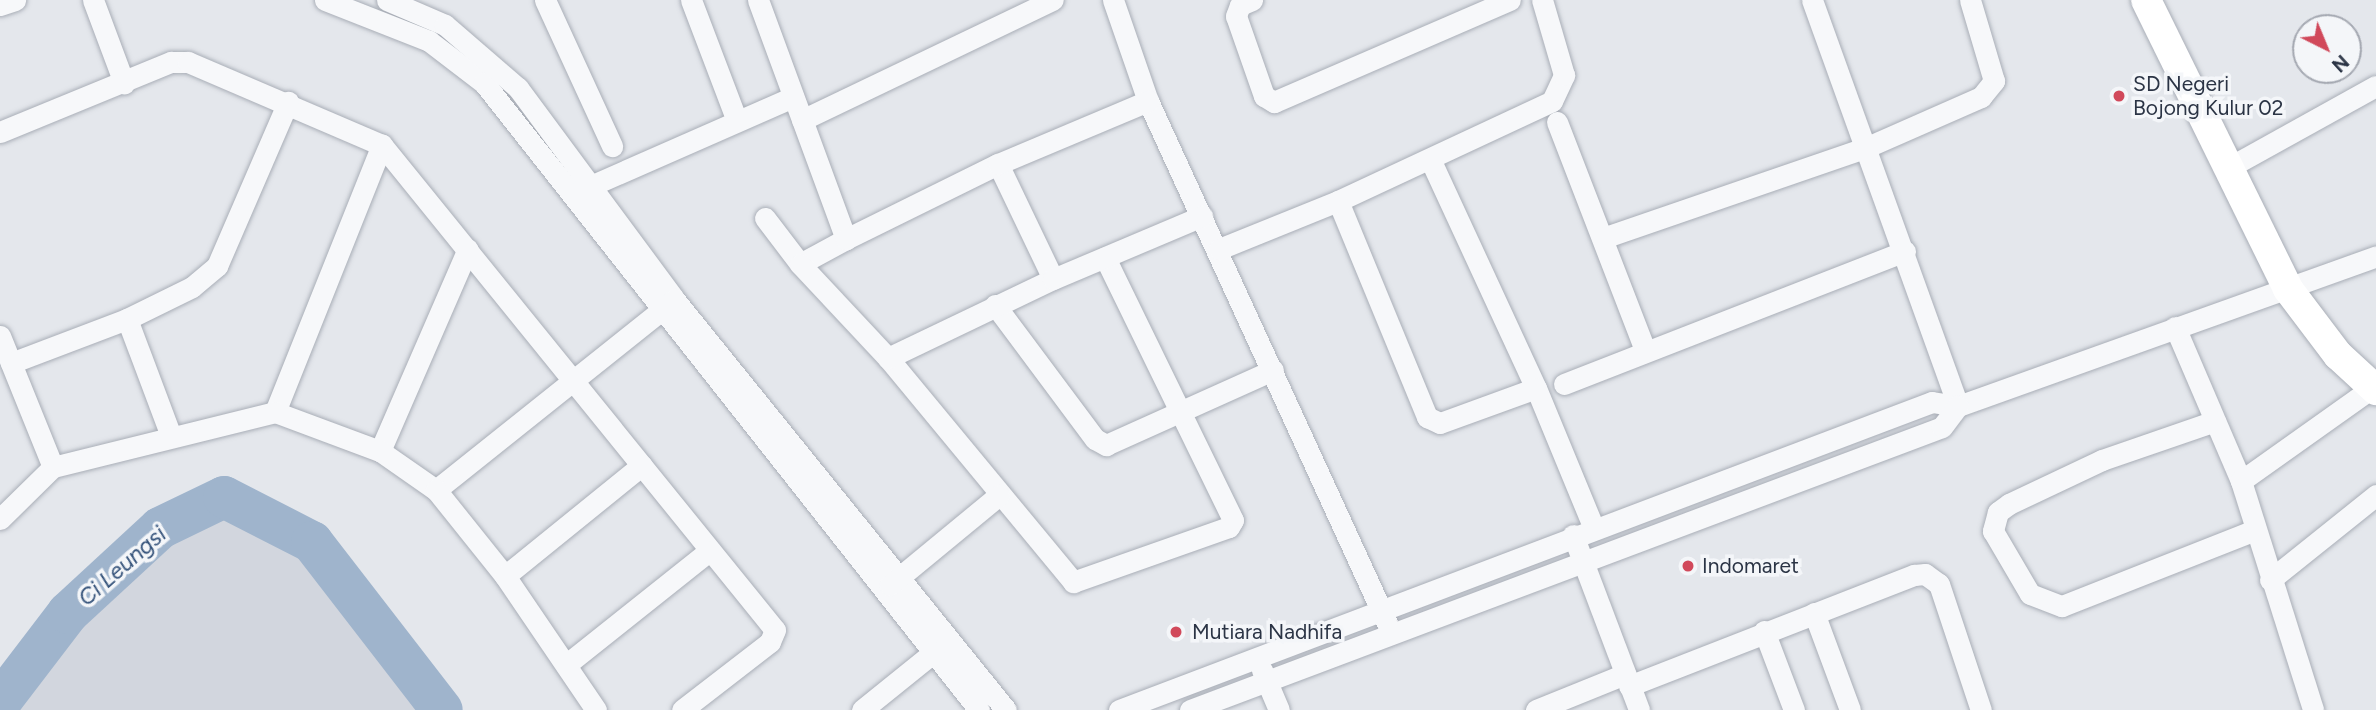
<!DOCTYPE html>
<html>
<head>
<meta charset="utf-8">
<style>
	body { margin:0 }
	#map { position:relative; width:2376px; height:710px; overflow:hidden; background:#e4e7ec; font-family:Figtree,sans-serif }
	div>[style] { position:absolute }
	.built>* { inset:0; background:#d2d6de }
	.river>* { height:42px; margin:-21px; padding:0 21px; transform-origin:21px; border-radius:21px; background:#9fb4cc }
	.roads { filter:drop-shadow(0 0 2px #a9aeb7) drop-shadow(0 0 2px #a9aeb7) }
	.minor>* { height:21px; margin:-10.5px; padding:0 10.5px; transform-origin:10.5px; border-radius:10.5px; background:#f7f8fa }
	.secondary>* { height:30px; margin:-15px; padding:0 15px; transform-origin:15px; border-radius:15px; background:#fff }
	.dots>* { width:19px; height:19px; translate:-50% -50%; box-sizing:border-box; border:4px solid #f4f6f9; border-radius:50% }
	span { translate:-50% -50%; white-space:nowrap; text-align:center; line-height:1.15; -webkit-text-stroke:7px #f4f6f9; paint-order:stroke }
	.poi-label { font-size:21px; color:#2b3445 }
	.left { translate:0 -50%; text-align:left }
	.water-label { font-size:23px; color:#34527a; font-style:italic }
	.north { position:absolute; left:2292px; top:14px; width:70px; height:70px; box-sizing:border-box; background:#f4f6f9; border:2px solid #a4a8b1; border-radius:50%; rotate:137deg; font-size:19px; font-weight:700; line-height:28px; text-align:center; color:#2b3445 }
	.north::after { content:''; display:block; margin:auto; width:24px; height:32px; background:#d1495b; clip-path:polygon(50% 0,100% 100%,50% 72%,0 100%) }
</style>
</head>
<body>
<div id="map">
	<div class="built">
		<div style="clip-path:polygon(224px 497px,312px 542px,442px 710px,0 710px,0 702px,63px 619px,160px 528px)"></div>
	</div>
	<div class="river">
		<div style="left:0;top:702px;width:112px;rotate:-52.6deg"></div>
		<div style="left:68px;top:613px;width:125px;rotate:-42.7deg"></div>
		<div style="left:160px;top:528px;width:71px;rotate:-25.8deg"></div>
		<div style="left:224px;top:497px;width:99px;rotate:27.1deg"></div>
		<div style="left:312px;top:542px;width:212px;rotate:52.3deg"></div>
	</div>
	<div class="roads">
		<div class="minor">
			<div style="left:93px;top:0;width:89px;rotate:69.5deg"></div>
			<div style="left:325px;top:0;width:112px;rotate:21.5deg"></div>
			<div style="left:429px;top:41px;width:69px;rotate:37.4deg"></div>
			<div style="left:484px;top:83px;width:799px;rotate:51.71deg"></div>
			<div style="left:387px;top:0;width:63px;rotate:23.3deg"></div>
			<div style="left:445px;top:25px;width:96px;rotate:40.8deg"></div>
			<div style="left:518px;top:88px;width:262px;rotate:53.5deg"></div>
			<div style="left:674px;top:299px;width:528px;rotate:51.07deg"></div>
			<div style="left:545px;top:0;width:161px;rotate:65.3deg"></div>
			<div style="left:691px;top:0;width:129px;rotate:69.2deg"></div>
			<div style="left:758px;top:0;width:255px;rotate:69.8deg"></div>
			<div style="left:846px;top:239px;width:52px;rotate:151.5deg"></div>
			<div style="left:1113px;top:0;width:107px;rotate:70.9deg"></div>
			<div style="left:1148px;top:101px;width:574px;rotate:65.4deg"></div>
			<div style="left:1252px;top:0;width:13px;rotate:157deg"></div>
			<div style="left:1240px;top:5px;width:12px;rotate:110deg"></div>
			<div style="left:1236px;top:16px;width:85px;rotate:70.7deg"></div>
			<div style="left:1264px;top:96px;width:12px;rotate:31deg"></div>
			<div style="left:1274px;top:102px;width:257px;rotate:-23.4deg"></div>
			<div style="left:1812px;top:0;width:431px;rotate:70.2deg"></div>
			<div style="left:0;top:5px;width:16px;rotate:-18deg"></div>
			<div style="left:802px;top:120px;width:278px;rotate:-25.6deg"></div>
			<div style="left:1557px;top:122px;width:244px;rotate:68.9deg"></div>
			<div style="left:0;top:132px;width:185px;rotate:-22.3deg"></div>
			<div style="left:171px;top:62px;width:17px"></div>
			<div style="left:188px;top:62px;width:211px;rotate:23.2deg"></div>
			<div style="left:382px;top:145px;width:624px;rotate:50.98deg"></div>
			<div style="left:775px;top:630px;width:13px;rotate:113deg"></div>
			<div style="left:770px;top:642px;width:111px;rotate:142.3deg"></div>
			<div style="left:1430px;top:159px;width:252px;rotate:65.2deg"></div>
			<div style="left:1536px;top:388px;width:152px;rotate:67.6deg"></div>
			<div style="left:998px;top:164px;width:127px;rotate:64.4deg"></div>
			<div style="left:2226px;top:169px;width:171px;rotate:-29deg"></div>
			<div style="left:579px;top:191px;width:234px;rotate:-23.7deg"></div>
			<div style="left:1338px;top:201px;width:234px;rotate:67.6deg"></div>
			<div style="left:1427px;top:417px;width:14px;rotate:25deg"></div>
			<div style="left:1440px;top:423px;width:102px;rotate:-20deg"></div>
			<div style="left:765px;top:218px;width:58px;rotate:52.7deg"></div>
			<div style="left:800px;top:264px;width:129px;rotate:46.9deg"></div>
			<div style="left:888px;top:358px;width:291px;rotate:50.4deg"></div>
			<div style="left:1073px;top:582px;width:165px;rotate:-19.4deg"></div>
			<div style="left:1229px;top:527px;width:8px;rotate:-60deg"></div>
			<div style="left:1233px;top:520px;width:292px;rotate:-116deg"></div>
			<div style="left:1603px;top:238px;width:277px;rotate:-19deg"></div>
			<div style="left:1865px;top:148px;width:127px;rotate:-23.7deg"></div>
			<div style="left:1981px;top:97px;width:21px;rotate:-51deg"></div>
			<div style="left:1994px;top:81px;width:84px;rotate:-106.5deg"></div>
			<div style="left:846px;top:239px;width:169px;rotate:-26.3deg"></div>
			<div style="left:998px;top:164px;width:163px;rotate:-22.8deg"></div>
			<div style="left:1219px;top:249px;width:128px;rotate:-22deg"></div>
			<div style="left:1338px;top:201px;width:236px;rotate:-25deg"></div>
			<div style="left:1552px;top:101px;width:29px;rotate:-65deg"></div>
			<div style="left:1564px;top:75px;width:78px;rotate:-106.3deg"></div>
			<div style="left:995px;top:305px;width:167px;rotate:53.3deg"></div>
			<div style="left:1095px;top:439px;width:13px;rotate:29deg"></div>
			<div style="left:1106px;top:445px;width:183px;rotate:-24.2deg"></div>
			<div style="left:127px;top:319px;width:125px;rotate:69.4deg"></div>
			<div style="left:2175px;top:327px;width:168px;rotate:66.8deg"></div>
			<div style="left:2241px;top:481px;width:240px;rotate:72.5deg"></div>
			<div style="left:0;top:336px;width:141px;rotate:68deg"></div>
			<div style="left:888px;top:358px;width:183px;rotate:-25.6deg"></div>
			<div style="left:1053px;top:279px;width:162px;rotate:-22.9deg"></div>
			<div style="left:11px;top:363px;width:124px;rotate:-20.8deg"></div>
			<div style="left:127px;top:319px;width:72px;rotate:-26.2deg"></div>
			<div style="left:192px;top:287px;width:33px;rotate:-40deg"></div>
			<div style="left:217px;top:266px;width:179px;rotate:-66.6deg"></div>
			<div style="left:1564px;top:384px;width:366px;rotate:-21.3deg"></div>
			<div style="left:275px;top:412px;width:288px;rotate:-68.2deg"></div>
			<div style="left:2215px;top:421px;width:120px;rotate:161deg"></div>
			<div style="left:2102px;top:460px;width:103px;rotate:154.7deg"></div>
			<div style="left:2009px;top:504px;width:14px;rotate:144deg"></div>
			<div style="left:1998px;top:512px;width:20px;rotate:105deg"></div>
			<div style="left:1993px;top:531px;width:73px;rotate:59.6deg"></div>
			<div style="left:2030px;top:594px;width:34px;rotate:21deg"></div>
			<div style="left:2062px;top:606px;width:207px;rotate:-21.5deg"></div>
			<div style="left:380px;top:451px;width:220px;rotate:-66.5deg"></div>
			<div style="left:2241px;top:481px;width:161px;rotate:-35.4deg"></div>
			<div style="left:436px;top:490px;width:300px;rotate:-38.6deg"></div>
			<div style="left:0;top:519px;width:74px;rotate:-44.5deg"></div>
			<div style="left:53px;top:467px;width:229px;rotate:-13.9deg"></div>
			<div style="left:275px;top:412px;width:112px;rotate:20.4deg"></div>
			<div style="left:380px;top:451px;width:68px;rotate:34.9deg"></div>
			<div style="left:436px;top:490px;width:110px;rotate:51.3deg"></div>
			<div style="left:505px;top:576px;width:162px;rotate:55.8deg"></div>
			<div style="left:1573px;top:535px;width:187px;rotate:69.3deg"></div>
			<div style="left:505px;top:576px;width:176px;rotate:-39deg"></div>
			<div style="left:2270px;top:580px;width:136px;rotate:-38.7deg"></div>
			<div style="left:890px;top:585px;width:141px;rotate:-39.5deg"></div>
			<div style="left:1814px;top:613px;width:103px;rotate:69.6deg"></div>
			<div style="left:1764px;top:631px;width:85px;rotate:69.2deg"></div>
			<div style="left:567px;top:664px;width:181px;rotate:-38.5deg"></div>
			<div style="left:1262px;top:670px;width:43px;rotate:67deg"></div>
			<div style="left:1629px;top:686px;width:306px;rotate:-21.3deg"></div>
			<div style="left:1914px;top:575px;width:11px;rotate:-5deg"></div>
			<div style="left:1925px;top:574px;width:17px;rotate:36deg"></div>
			<div style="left:1939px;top:584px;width:133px;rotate:71.6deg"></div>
			<div style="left:862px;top:710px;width:92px;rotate:-38.9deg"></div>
			<div style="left:1119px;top:710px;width:869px;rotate:-20.75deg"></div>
			<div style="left:1932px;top:402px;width:26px;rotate:9deg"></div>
			<div style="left:1958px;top:406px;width:444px;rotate:-19.7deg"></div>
			<div style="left:1190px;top:710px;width:803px;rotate:-20.62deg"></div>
			<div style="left:1942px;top:427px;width:26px;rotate:-53deg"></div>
			<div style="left:1536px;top:710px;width:96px;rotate:-22deg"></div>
		</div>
		<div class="secondary">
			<div style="left:2146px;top:0;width:322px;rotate:63.8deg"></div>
			<div style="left:2288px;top:289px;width:83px;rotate:52.9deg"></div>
			<div style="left:2338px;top:355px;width:52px;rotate:42.6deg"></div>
		</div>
	</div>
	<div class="dots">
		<div style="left:2119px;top:96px;background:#d1495b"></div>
		<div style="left:1688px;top:566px;background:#d1495b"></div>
		<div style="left:1176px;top:632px;background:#d1495b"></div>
	</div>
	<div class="poi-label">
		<span class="left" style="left:2133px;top:96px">SD Negeri<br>Bojong Kulur 02</span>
		<span class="left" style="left:1702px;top:566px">Indomaret</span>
		<span class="left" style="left:1192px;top:632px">Mutiara Nadhifa</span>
	</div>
	<div class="water-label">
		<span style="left:122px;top:566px;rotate:-41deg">Ci Leungsi</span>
	</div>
	<div class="north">N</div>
</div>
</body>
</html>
